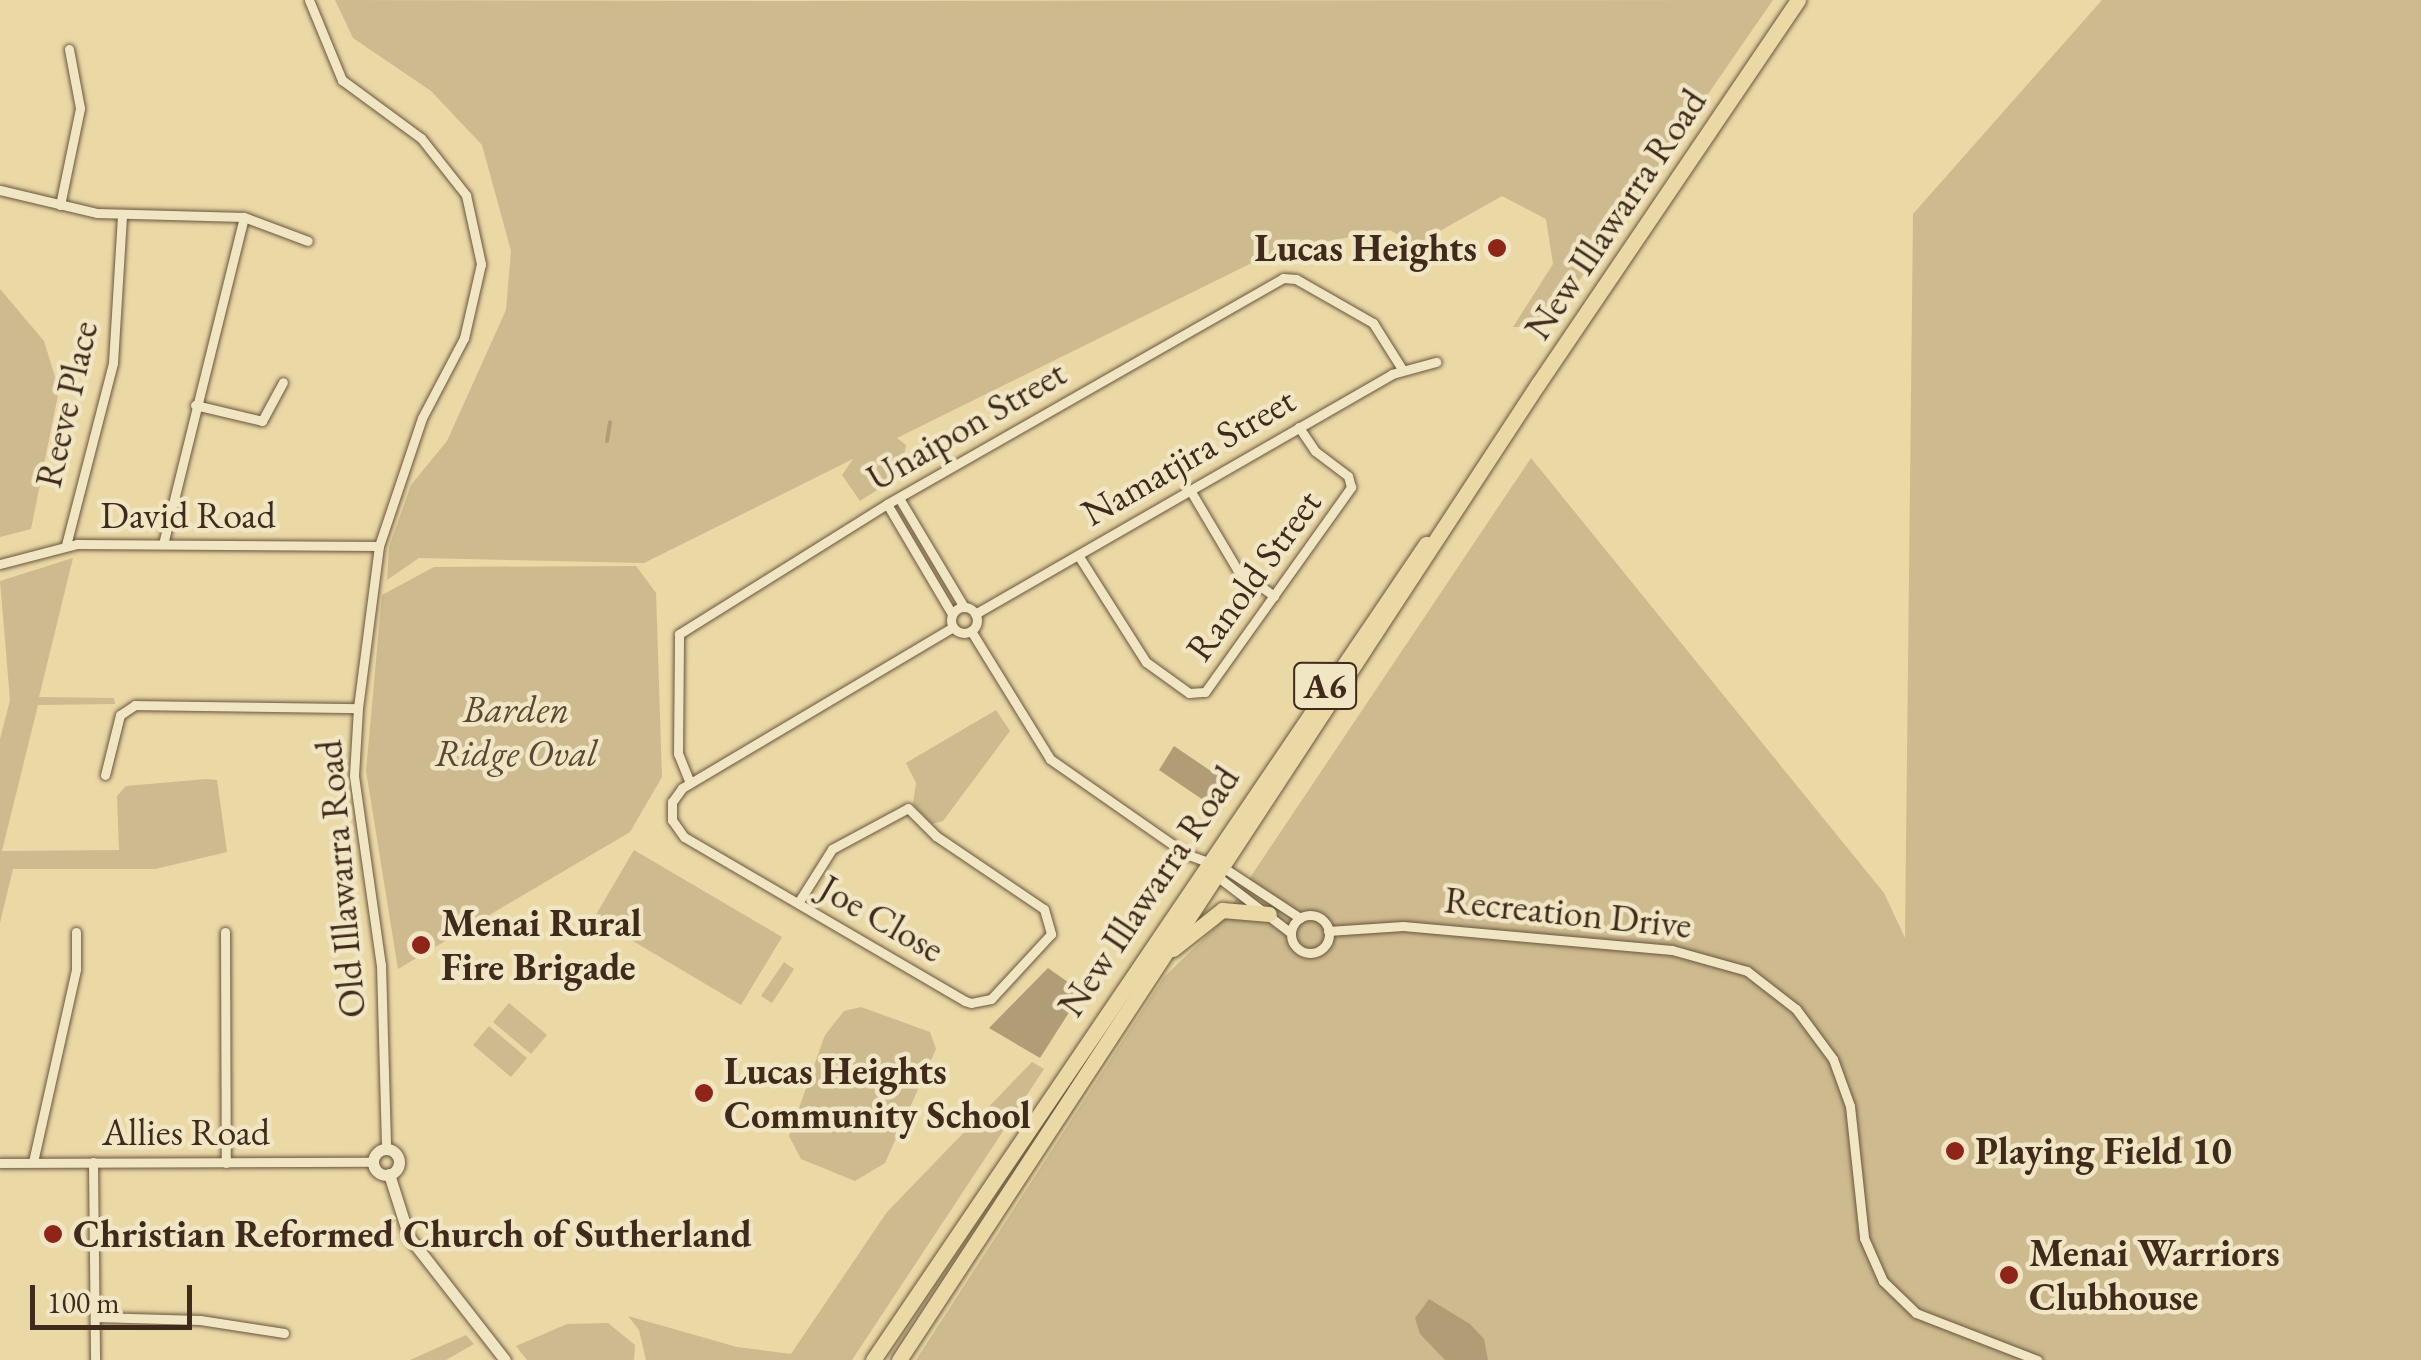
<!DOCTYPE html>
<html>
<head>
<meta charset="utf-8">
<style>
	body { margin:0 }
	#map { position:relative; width:2421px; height:1360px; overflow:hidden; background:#ead8a5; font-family:"EB Garamond",serif }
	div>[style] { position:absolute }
	.green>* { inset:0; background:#cdba8e }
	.water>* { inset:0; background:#b09d76 }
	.stream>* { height:4px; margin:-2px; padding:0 2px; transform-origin:2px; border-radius:2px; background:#b09d76 }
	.roads { filter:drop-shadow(0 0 2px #6a563e) drop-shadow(0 0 2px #6a563e) }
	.minor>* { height:9px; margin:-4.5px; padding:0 4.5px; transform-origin:4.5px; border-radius:4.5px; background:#f1e6c4 }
	.minor>.ring { margin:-4.5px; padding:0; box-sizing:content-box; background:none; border:9px solid #f1e6c4; border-radius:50% }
	.tertiary>* { height:11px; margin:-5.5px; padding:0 5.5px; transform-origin:5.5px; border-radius:5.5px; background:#f1e6c4 }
	.tertiary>.ring { margin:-5.5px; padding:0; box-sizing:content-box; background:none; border:11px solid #f1e6c4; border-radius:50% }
	.trunk>* { height:15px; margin:-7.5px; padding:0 7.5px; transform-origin:7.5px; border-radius:7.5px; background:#ead8a5 }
	.dots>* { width:28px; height:28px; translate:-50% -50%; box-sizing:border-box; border:5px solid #f1e6c4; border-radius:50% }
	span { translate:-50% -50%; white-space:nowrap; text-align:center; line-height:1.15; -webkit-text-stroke:9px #f1e6c4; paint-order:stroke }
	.shield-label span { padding:2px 8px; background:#f1e6c4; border:2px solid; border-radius:8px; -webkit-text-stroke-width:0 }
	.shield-label { font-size:35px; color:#3f2a1c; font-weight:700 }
	.street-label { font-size:38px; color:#3f2a1c }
	.poi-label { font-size:38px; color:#3f2a1c; font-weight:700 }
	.right { translate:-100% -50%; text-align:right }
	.left { translate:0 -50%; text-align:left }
	.park-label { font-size:38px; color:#5b4733; font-style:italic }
	.scale { position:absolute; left:30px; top:1285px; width:162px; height:45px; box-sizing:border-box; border:5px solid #3f2a1c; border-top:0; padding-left:12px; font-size:30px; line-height:35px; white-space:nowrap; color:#3f2a1c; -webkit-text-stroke:8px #f1e6c4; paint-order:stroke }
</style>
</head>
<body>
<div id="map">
	<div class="green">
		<div style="clip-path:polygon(335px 0,788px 1px,1773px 0,1547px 327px,1513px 327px,1553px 264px,1546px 219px,1502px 196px,1415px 245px,1390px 230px,1278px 250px,897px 438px,906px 445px,901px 475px,860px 501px,842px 475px,853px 459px,644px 563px,419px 558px,387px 580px,389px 547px,411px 485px,447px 441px,506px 310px,511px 251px,482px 145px,431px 91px,353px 38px)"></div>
		<div style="clip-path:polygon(2102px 0,2421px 0,2421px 1360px,916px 1360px,1164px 977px,1219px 924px,1531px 458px,1884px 893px,1905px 938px,1913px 214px)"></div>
		<div style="clip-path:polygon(0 289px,44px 341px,59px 390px,31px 529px,0 537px)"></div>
		<div style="clip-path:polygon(73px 558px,39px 697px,114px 698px,115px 704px,38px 705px,2px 851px,119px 850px,117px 796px,126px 786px,206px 779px,217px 780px,227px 852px,155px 869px,13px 869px,0 923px,0 739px,10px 700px,0 581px)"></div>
		<div style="clip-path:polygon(636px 566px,656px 593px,662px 777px,630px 832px,398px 969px,366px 771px,382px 595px,434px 567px)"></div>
		<div style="clip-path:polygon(996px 710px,1010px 731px,943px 821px,932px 824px,913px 804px,916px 783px,906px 763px)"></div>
		<div style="clip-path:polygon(634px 850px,782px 937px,741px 1005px,594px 918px)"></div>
		<div style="clip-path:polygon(784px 962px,794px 969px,772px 1003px,761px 996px)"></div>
		<div style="clip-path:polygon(509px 1003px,547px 1035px,531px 1054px,493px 1022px)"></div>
		<div style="clip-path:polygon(861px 1007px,930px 1032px,936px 1049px,885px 1163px,855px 1181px,801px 1159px,789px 1136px,825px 1035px,844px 1011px)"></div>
		<div style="clip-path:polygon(489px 1026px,527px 1058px,511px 1077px,473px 1045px)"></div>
		<div style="clip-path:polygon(1032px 1062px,1044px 1069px,852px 1360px,646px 1360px,639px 1330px,628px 1316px,737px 1347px,791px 1354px,887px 1212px)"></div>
		<div style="clip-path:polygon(608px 1323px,635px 1345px,634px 1360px,527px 1360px,516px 1346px,567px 1324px)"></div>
		<div style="clip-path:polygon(466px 1335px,474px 1344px,446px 1360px,410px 1360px)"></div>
	</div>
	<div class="water">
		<div style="clip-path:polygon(1174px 746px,1227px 782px,1209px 804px,1159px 770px)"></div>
		<div style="clip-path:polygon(1048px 968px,1082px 992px,1040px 1058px,989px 1028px)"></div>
		<div style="clip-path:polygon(1429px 1299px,1470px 1324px,1484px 1339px,1488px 1360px,1445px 1360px,1420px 1334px,1415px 1318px)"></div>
	</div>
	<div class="stream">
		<div style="left:607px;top:441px;width:19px;rotate:-81deg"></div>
	</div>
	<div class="roads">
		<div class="minor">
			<div style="left:309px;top:0;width:87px;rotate:67.6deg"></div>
			<div style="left:342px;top:80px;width:98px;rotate:36.3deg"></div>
			<div style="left:421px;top:138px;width:73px;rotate:51.7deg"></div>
			<div style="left:466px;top:195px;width:71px;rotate:77.7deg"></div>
			<div style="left:481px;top:264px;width:76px;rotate:102.9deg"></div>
			<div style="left:464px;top:338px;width:90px;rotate:117.7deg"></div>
			<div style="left:422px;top:418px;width:135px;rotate:108.6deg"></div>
			<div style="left:379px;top:546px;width:163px;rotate:97.4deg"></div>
			<div style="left:358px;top:708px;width:68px;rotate:93.4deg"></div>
			<div style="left:354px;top:776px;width:191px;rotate:81.9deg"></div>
			<div style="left:381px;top:965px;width:184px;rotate:88.4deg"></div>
			<div style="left:0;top:190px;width:100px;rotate:13.3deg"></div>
			<div style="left:97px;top:213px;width:147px;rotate:1.6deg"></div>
			<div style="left:244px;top:217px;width:337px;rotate:103.9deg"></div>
			<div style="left:60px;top:205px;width:99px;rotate:-78.3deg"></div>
			<div style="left:80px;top:108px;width:60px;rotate:-100.6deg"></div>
			<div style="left:244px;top:217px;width:68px;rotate:20.6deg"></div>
			<div style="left:195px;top:405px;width:69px;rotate:13.4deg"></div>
			<div style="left:262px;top:421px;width:44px;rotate:-61.7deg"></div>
			<div style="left:1190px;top:490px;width:92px;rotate:59.3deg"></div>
			<div style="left:1237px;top:569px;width:46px;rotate:36.1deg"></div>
			<div style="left:899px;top:498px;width:127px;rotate:59.2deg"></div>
			<div style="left:887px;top:504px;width:128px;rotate:59.4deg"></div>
			<div style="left:66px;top:545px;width:188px;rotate:-75.5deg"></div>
			<div style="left:113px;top:363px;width:148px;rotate:-86.5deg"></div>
			<div style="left:1078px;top:555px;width:127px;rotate:57.6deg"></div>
			<div style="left:1146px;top:662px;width:53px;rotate:35.8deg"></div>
			<div style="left:1189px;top:693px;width:16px;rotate:-4deg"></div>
			<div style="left:1205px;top:692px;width:252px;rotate:-54.5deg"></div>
			<div style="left:1351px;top:487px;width:11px;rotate:-105deg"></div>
			<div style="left:1348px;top:476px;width:41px;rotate:-142.9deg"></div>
			<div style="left:1315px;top:451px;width:29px;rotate:-124deg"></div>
			<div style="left:0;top:564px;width:80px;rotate:-14.6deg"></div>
			<div style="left:77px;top:544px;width:302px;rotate:0.4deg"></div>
			<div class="ring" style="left:951px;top:607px;width:17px;height:17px"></div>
			<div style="left:975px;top:614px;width:481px;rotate:-29.9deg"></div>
			<div style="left:1392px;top:374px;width:46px;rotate:-15.3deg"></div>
			<div style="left:971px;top:631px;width:150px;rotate:58.3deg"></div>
			<div style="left:1050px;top:759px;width:166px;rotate:34.9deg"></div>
			<div style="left:1186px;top:854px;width:40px;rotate:20.2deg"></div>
			<div style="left:1224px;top:868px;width:91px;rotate:33.3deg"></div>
			<div style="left:105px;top:775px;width:62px;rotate:-76deg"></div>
			<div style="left:120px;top:715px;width:18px;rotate:-34deg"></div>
			<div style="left:135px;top:705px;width:223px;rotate:0.8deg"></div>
			<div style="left:690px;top:783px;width:31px;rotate:-112deg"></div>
			<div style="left:678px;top:754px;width:120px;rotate:-89.5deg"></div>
			<div style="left:679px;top:634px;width:245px;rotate:-32deg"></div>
			<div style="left:887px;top:504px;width:456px;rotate:-29.7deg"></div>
			<div style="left:1283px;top:278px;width:13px;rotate:4deg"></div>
			<div style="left:1296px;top:279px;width:89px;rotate:29.7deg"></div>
			<div style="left:1373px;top:323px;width:54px;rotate:57.8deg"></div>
			<div style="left:1214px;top:874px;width:97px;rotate:37.5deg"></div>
			<div style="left:798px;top:903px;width:64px;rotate:-57.8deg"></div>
			<div style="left:832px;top:849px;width:86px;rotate:-28.3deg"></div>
			<div style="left:908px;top:808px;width:40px;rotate:45deg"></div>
			<div style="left:936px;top:836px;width:130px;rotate:34.1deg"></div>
			<div style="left:1044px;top:909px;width:26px;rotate:74deg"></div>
			<div style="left:1051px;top:934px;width:88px;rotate:132.7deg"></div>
			<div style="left:991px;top:999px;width:20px;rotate:169deg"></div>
			<div style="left:971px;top:1003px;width:6px;rotate:-162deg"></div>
			<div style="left:965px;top:1001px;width:325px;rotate:-149.7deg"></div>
			<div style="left:684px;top:837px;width:21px;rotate:-125deg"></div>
			<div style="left:672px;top:820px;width:18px;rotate:-90deg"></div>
			<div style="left:672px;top:802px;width:17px;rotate:-54deg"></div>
			<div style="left:682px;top:788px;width:315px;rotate:-30.7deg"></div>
			<div class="ring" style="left:1291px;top:915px;width:29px;height:29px"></div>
			<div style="left:1328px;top:931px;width:75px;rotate:-3.8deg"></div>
			<div style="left:1403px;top:926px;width:270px;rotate:5.1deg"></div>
			<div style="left:1672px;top:950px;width:78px;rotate:15.6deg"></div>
			<div style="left:1747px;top:971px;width:62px;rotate:37.8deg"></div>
			<div style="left:1796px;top:1009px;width:62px;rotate:53.5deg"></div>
			<div style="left:1833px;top:1059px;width:50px;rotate:70.1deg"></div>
			<div style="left:1850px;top:1106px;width:133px;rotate:83.9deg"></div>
			<div style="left:1864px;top:1238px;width:47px;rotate:66.2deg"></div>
			<div style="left:1883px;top:1281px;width:46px;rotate:44.1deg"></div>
			<div style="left:1916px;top:1313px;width:130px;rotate:21.2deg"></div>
			<div style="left:225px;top:932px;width:231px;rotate:89.8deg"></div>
			<div style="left:33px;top:1162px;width:198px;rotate:-77.4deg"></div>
			<div style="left:76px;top:969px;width:37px;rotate:-90deg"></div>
			<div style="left:93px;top:1162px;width:198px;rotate:89.4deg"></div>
			<div style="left:0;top:1163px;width:373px;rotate:-0.2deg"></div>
			<div style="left:95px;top:1317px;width:105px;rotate:1.6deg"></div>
			<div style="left:200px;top:1320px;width:85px;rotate:8.8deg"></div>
		</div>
		<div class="tertiary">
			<div class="ring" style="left:373px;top:1149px;width:15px;height:15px"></div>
			<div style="left:389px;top:1174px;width:66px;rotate:72.4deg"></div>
			<div style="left:409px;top:1237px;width:156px;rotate:52deg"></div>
		</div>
		<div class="trunk">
			<div style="left:1173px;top:949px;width:63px;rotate:-38.5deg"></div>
			<div style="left:1222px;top:910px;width:47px;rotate:4.9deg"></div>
			<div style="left:873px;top:1360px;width:986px;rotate:-55.87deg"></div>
			<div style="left:899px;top:1360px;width:1167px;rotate:-56.79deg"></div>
			<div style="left:1538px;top:384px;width:464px;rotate:-55.9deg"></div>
		</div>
	</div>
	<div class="dots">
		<div style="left:1497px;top:248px;background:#8f2418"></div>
		<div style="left:421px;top:945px;background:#8f2418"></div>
		<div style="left:704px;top:1093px;background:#8f2418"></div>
		<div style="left:1955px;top:1151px;background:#8f2418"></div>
		<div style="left:53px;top:1234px;background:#8f2418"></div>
		<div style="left:2009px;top:1275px;background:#8f2418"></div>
	</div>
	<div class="shield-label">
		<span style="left:1325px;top:686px">A6</span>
	</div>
	<div class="street-label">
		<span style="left:1615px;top:214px;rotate:-56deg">New Illawarra Road</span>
		<span style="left:66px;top:404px;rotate:-77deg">Reeve Place</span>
		<span style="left:966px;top:425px;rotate:-30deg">Unaipon Street</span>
		<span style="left:1188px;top:456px;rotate:-30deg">Namatjira Street</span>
		<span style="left:188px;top:515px">David Road</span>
		<span style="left:1253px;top:575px;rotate:-54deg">Ranold Street</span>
		<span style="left:340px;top:879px;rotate:-95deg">Old Illawarra Road</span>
		<span style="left:1148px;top:891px;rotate:-56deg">New Illawarra Road</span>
		<span style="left:1568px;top:912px;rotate:6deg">Recreation Drive</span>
		<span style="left:882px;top:918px;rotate:30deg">Joe Close</span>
		<span style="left:186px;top:1132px">Allies Road</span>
	</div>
	<div class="poi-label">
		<span class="right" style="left:1477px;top:248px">Lucas Heights</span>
		<span class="left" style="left:441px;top:945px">Menai Rural<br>Fire Brigade</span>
		<span class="left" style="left:724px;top:1093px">Lucas Heights<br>Community School</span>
		<span class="left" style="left:1975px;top:1151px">Playing Field 10</span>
		<span class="left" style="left:73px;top:1234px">Christian Reformed Church of Sutherland</span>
		<span class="left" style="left:2029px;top:1275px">Menai Warriors<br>Clubhouse</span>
	</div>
	<div class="park-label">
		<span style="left:516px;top:731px">Barden<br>Ridge Oval</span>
	</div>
	<div class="scale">100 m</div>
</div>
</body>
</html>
